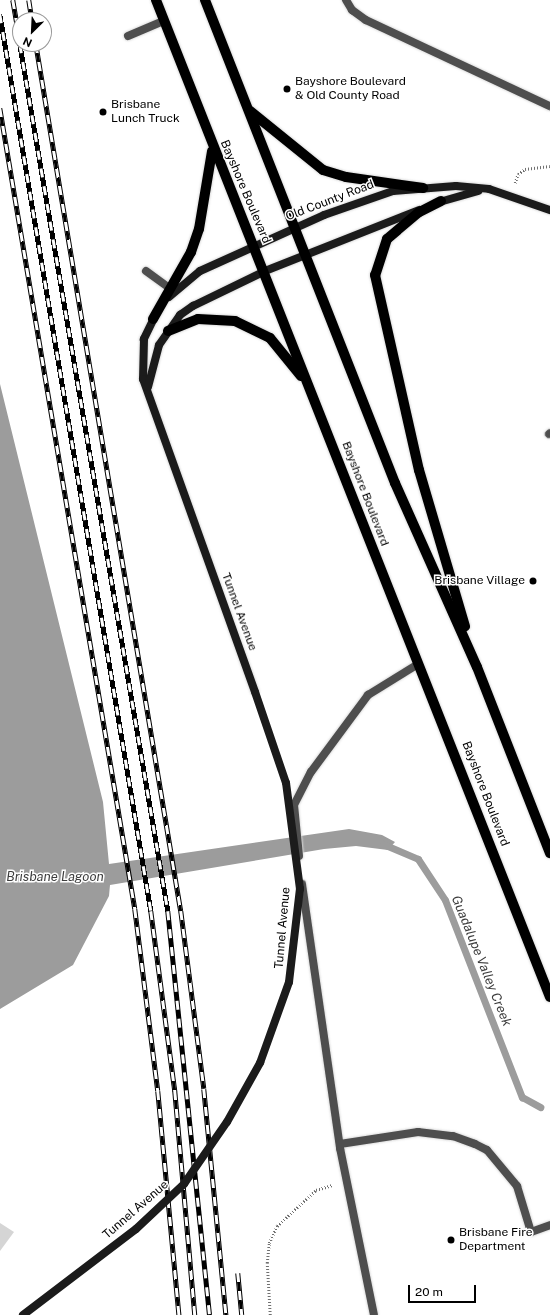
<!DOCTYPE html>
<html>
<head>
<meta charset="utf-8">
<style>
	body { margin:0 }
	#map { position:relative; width:550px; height:1315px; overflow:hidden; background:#fff; font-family:"Public Sans",sans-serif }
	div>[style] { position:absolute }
	.green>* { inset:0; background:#d5d5d5 }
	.water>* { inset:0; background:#9c9c9c }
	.stream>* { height:7px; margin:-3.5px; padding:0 3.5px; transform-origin:3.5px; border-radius:3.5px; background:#9c9c9c }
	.path>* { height:2.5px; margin-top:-1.25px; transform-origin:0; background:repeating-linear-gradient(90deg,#707070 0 1px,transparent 0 3px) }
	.roads { filter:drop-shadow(0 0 1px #dbdbdb) drop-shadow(0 0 1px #dbdbdb) }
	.lane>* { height:8px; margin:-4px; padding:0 4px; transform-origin:4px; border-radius:4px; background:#4e4e4e }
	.street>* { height:8px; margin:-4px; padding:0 4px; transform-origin:4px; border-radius:4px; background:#4e4e4e }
	.secondary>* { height:8px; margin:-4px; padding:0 4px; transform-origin:4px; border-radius:4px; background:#1b1b1b }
	.primary>* { height:10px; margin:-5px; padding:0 5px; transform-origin:5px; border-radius:5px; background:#000 }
	.rail>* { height:4.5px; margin-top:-2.25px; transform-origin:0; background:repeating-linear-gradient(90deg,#fff 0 9px,#000 0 18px); box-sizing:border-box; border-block:1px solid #000 }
	.secondary-bridge>* { height:8px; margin:-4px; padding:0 4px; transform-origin:4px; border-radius:4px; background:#1b1b1b }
	.dots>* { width:11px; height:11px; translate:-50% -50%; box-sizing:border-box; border:2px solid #fff; border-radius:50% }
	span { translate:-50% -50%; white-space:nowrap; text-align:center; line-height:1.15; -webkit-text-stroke:3px #fff; paint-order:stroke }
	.poi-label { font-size:12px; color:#000 }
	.left { translate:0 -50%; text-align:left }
	.right { translate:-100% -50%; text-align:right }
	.street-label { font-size:12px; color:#000 }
	.water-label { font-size:13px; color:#3d3d3d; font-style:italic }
	.north { position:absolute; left:12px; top:12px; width:40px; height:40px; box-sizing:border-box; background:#fff; border:1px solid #999; border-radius:50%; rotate:204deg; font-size:11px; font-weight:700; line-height:16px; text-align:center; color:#000 }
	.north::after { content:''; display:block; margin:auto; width:14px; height:18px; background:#000; clip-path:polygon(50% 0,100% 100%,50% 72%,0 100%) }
	.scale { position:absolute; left:408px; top:1285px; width:68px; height:18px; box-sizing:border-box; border:2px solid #000; border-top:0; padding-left:5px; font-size:12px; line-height:14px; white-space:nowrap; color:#000; -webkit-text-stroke:3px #fff; paint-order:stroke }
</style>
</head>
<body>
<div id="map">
	<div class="green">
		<div style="clip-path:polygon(0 1223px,14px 1232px,0 1251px)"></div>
	</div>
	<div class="water">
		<div style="clip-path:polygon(0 384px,103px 802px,109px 864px,349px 829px,382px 835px,395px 842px,388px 850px,356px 846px,324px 849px,110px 885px,109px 896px,73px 965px,0 1009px)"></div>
	</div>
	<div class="stream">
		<div style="left:383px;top:844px;width:38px;rotate:23deg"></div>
		<div style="left:418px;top:859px;width:49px;rotate:56.6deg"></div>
		<div style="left:445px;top:900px;width:212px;rotate:68.7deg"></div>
		<div style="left:522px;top:1097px;width:21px;rotate:29deg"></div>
	</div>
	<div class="path">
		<div style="left:515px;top:183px;width:9px;rotate:-72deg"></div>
		<div style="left:518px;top:174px;width:9px;rotate:-36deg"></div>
		<div style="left:525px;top:169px;width:25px;rotate:-7deg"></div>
		<div style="left:270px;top:1315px;width:52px;rotate:-93.3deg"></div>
		<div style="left:267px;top:1263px;width:20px;rotate:-84deg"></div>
		<div style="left:269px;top:1243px;width:19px;rotate:-65deg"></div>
		<div style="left:277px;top:1226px;width:53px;rotate:-42.7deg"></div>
		<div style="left:316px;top:1190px;width:17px;rotate:-17deg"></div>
	</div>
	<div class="roads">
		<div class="lane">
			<div style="left:128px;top:36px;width:39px;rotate:-23deg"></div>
			<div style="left:146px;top:271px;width:27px;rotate:36deg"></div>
			<div style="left:549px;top:434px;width:1px;rotate:-45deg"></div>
			<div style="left:299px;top:856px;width:51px;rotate:-95.6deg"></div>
			<div style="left:294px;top:805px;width:37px;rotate:-63deg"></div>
			<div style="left:311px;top:772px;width:96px;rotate:-53.5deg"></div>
			<div style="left:368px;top:695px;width:59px;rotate:-31.8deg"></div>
			<div style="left:302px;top:884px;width:267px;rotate:81.8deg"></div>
			<div style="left:340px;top:1148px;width:170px;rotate:78.5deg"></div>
			<div style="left:340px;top:1144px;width:79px;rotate:-8.7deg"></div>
			<div style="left:418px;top:1132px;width:35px;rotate:7deg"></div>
			<div style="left:453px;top:1136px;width:23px;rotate:20deg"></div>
			<div style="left:475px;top:1144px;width:13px;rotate:27deg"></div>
			<div style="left:487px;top:1150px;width:47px;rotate:50.2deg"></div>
			<div style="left:517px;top:1186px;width:48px;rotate:73.1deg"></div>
			<div style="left:531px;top:1232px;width:20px;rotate:-20deg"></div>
		</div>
		<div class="street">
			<div style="left:346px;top:0;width:12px;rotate:59deg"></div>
			<div style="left:352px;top:10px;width:17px;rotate:36deg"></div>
			<div style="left:366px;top:20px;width:203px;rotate:25.1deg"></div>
		</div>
		<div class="secondary">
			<div style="left:436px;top:203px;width:44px;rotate:-15.9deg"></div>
			<div style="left:169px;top:297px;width:40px;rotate:-40deg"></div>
			<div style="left:200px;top:271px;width:136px;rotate:-24.3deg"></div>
			<div style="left:324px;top:215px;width:73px;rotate:-19.2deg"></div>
			<div style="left:393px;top:191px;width:63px;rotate:-4.5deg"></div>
			<div style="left:456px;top:186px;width:33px;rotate:5deg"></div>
			<div style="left:489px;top:189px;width:65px;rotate:19deg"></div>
			<div style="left:156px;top:314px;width:28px;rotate:116deg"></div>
			<div style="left:144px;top:339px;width:40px;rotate:91.4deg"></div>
			<div style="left:143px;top:379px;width:332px;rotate:70.3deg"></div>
			<div style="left:148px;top:387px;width:43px;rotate:-75.3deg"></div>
			<div style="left:159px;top:345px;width:37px;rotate:-55deg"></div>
			<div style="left:180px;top:315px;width:16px;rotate:-35deg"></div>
			<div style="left:193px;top:306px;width:80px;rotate:-25.9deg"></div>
			<div style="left:265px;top:271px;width:166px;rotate:-21.6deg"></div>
		</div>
		<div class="primary">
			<div style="left:156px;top:0;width:1072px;rotate:68.44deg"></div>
			<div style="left:205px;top:0;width:519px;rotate:68.53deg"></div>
			<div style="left:395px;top:483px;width:201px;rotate:66deg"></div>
			<div style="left:477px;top:667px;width:200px;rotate:68.6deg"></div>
			<div style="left:250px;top:111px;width:94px;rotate:38.9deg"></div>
			<div style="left:323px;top:170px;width:24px;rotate:17deg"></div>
			<div style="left:346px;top:177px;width:78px;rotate:8.1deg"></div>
			<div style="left:441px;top:201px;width:25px;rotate:153deg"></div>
			<div style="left:419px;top:212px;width:42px;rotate:139.8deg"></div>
			<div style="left:387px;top:239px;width:38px;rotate:108deg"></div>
			<div style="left:375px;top:275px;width:200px;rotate:77.3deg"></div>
			<div style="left:419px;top:470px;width:163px;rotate:73.6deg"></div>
			<div style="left:153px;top:319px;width:77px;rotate:-60.4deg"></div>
			<div style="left:191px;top:252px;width:24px;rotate:-71deg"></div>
			<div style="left:199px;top:229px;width:79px;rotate:-80.5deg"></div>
			<div style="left:168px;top:331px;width:32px;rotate:-22deg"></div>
			<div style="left:198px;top:319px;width:37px;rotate:3deg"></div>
			<div style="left:235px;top:321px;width:39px;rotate:26deg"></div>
			<div style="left:270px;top:338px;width:49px;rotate:50.8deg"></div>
		</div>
	</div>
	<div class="rail">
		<div style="left:13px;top:0;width:42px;rotate:80.3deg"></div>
		<div style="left:29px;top:0;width:20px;rotate:81deg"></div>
		<div style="left:0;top:14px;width:910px;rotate:80.44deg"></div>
		<div style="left:151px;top:911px;width:182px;rotate:82.4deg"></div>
		<div style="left:175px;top:1091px;width:225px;rotate:84.9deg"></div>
		<div style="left:20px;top:44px;width:880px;rotate:80.31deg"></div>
		<div style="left:168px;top:911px;width:406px;rotate:84.1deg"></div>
		<div style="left:36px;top:44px;width:879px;rotate:80.51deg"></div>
		<div style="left:181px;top:911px;width:179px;rotate:82.6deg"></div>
		<div style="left:204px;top:1089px;width:227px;rotate:84.4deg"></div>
		<div style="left:0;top:108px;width:812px;rotate:80.43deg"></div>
		<div style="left:135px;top:909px;width:183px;rotate:82.8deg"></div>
		<div style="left:158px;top:1091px;width:225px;rotate:84.6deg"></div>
		<div style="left:238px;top:1273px;width:42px;rotate:84.6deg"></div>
	</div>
	<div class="secondary-bridge">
		<div style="left:23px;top:1315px;width:142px;rotate:-37.3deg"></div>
		<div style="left:136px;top:1229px;width:66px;rotate:-43.2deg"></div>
		<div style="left:184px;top:1184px;width:75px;rotate:-55.3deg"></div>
		<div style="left:227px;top:1122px;width:68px;rotate:-60.8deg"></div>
		<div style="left:260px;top:1063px;width:86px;rotate:-70.3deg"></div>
		<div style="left:289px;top:982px;width:94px;rotate:-83.3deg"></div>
		<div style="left:300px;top:889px;width:107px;rotate:-97.5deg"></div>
		<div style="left:286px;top:783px;width:96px;rotate:-108.8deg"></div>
	</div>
	<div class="dots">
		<div style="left:287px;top:89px;background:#000"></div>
		<div style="left:103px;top:112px;background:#000"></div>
		<div style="left:533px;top:581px;background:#000"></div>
		<div style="left:451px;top:1240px;background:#000"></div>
	</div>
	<div class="poi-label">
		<span class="left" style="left:295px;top:89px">Bayshore Boulevard<br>&amp; Old County Road</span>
		<span class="left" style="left:111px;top:112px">Brisbane<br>Lunch Truck</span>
		<span class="right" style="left:525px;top:581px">Brisbane Village</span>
		<span class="left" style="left:459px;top:1240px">Brisbane Fire<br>Department</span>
	</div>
	<div class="street-label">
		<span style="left:245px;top:192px;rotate:67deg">Bayshore Boulevard</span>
		<span style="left:330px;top:201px;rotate:-21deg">Old County Road</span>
		<span style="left:365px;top:494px;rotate:69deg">Bayshore Boulevard</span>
		<span style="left:239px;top:612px;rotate:70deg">Tunnel Avenue</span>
		<span style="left:485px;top:794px;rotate:69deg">Bayshore Boulevard</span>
		<span style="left:283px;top:928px;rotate:-85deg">Tunnel Avenue</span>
		<span style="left:136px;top:1210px;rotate:-41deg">Tunnel Avenue</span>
	</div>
	<div class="water-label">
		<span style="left:55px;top:877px">Brisbane Lagoon</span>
		<span style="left:481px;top:961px;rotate:68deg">Guadalupe Valley Creek</span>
	</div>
	<div class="north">N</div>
	<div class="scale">20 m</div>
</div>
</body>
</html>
